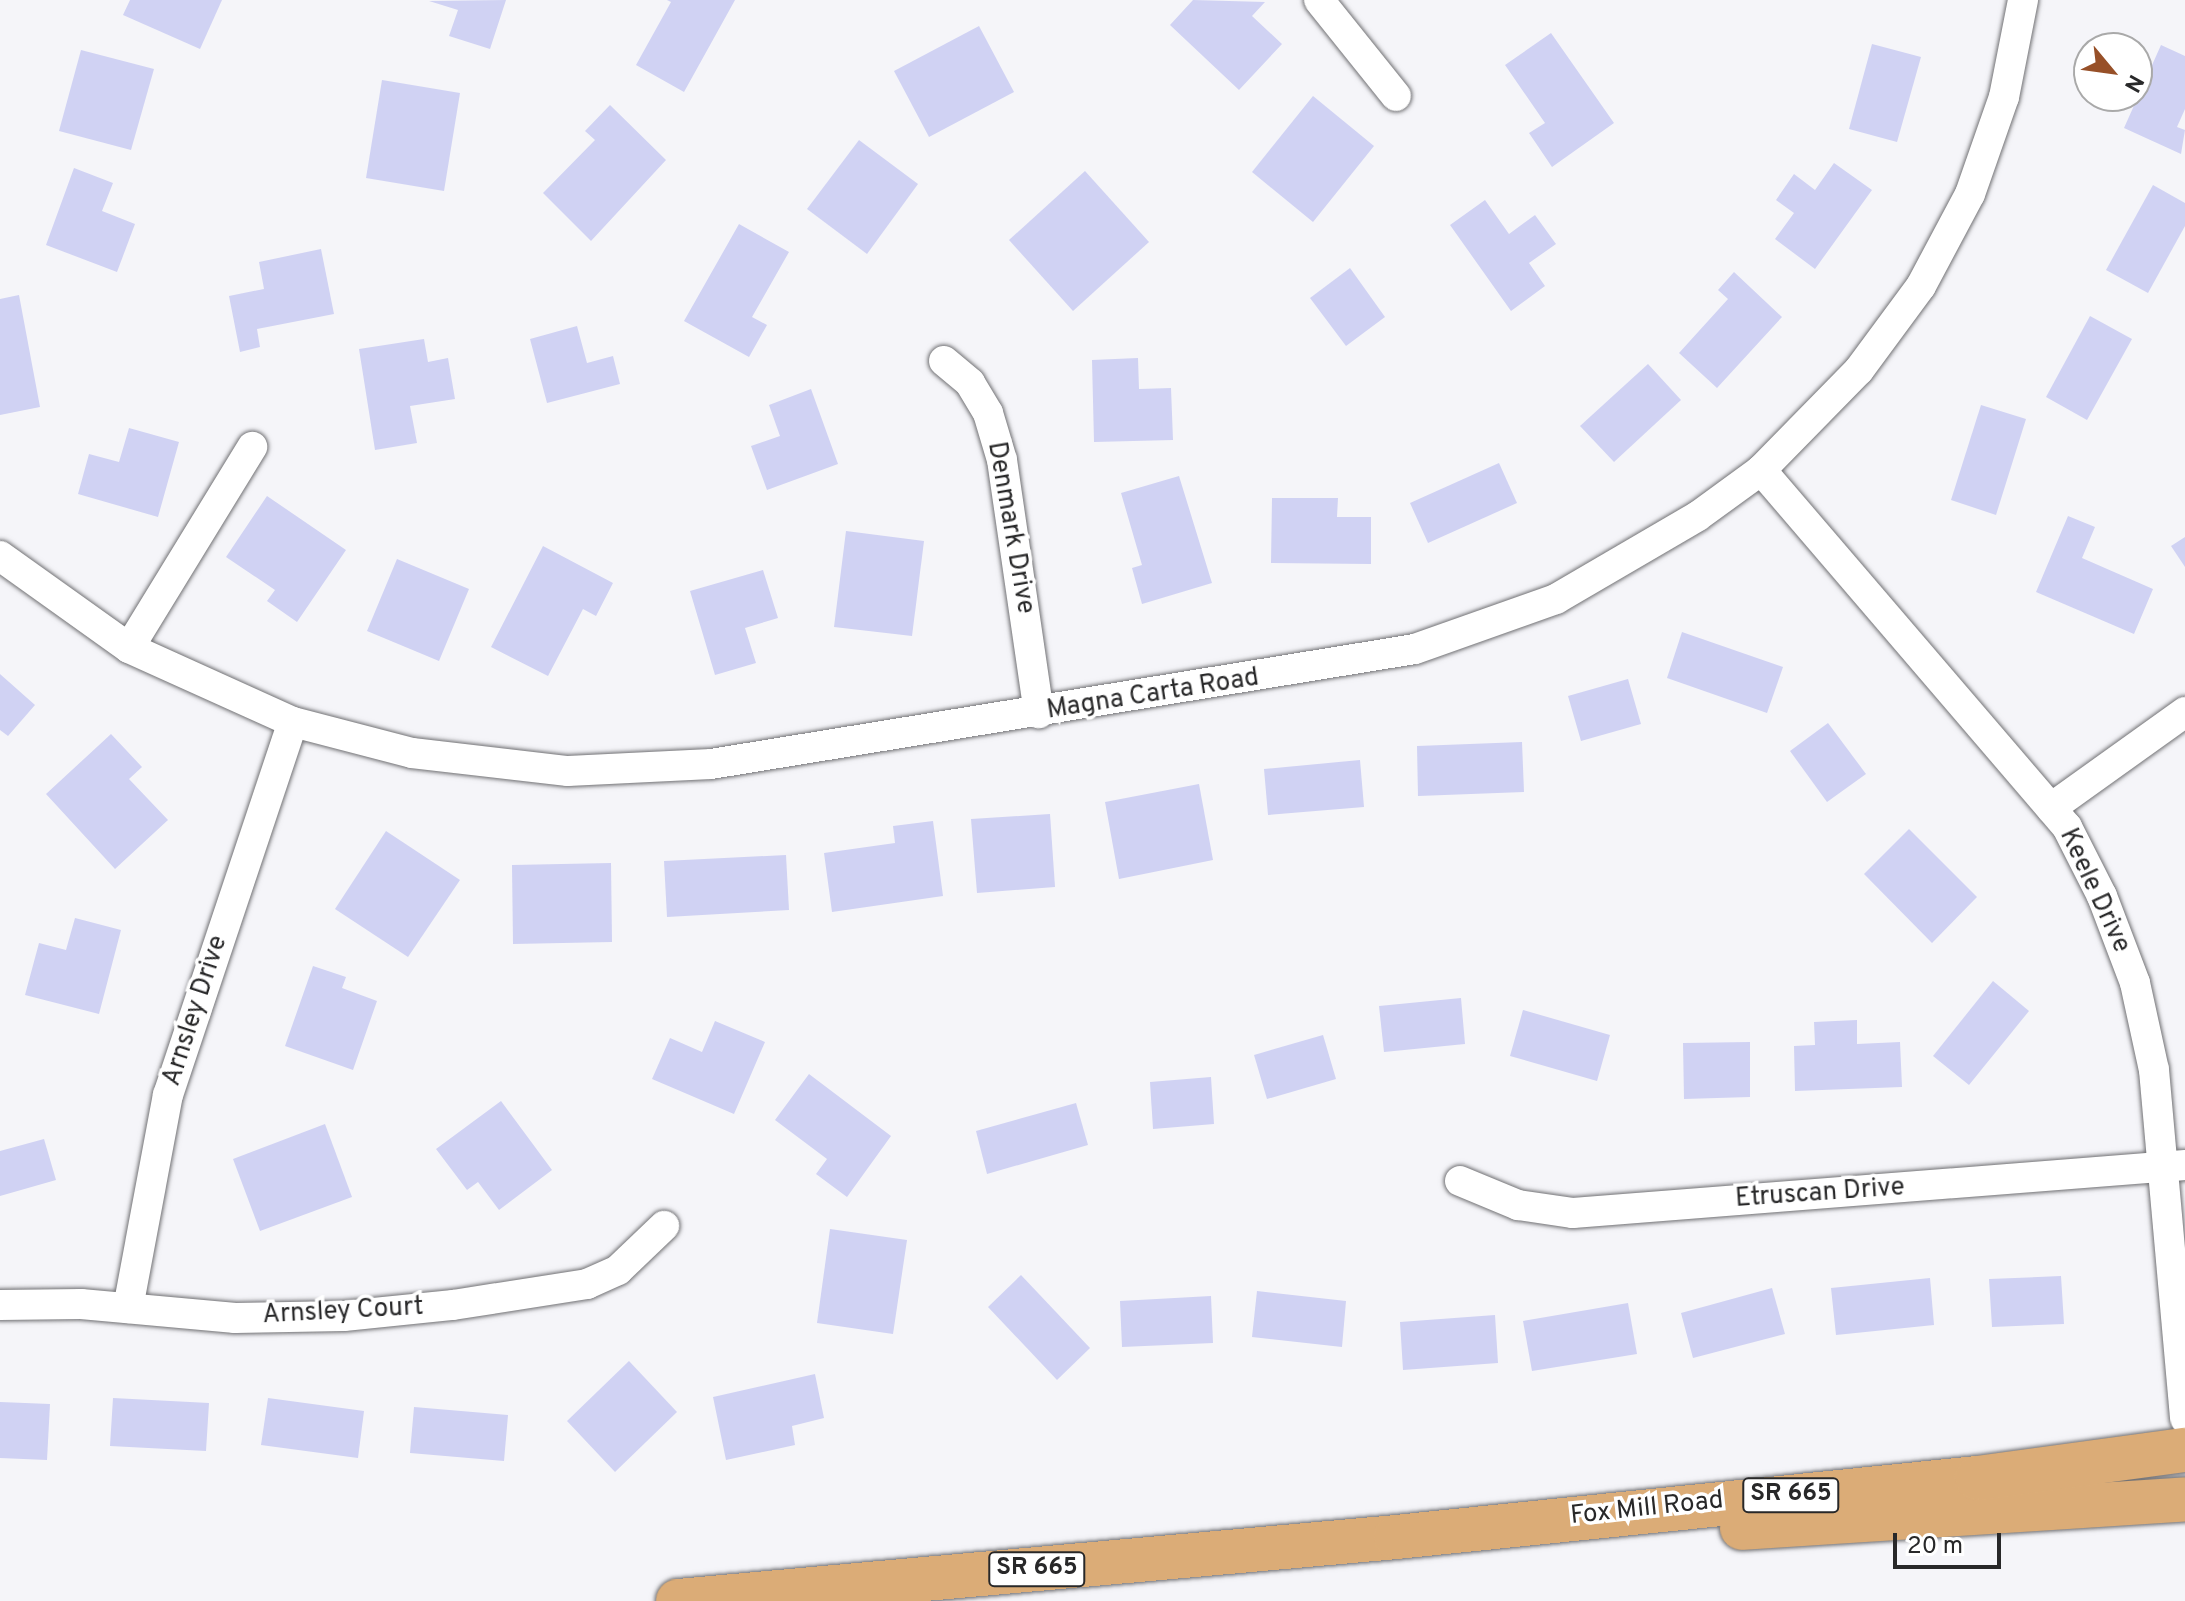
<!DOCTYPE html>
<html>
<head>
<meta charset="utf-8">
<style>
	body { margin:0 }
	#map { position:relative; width:2185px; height:1601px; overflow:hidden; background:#f5f5f9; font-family:Overpass,sans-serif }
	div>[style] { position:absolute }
	.building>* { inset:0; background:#d0d2f3 }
	.roads { filter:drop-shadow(0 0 2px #717174) drop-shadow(0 0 2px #717174) }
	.street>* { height:30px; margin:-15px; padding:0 15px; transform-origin:15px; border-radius:15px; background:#fff }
	.primary>* { height:44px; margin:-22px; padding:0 22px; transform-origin:22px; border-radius:22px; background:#dbac77 }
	span { translate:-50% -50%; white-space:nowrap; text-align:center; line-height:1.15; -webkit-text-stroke:7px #fff; paint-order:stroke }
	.shield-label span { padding:2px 6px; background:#fff; border:2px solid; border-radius:6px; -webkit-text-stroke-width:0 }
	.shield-label { font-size:24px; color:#282829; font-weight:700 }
	.street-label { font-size:26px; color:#282829 }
	.north { position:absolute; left:2073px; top:32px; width:80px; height:80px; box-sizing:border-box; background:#fff; border:2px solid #a9a9a9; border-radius:50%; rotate:119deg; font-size:22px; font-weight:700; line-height:32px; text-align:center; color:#282829 }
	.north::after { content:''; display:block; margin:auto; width:28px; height:36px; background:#975028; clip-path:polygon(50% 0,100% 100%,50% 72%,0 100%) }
	.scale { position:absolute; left:1893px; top:1533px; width:108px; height:36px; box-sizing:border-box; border:4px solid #282829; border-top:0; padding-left:10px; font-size:24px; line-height:28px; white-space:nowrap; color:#282829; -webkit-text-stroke:6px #fff; paint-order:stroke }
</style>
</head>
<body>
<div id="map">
	<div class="building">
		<div style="clip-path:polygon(130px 0,222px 0,200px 49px,123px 15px)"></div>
		<div style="clip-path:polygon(506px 0,490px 49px,449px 36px,458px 10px,429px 1px)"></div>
		<div style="clip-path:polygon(667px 0,735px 0,684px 92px,636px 65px,671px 2px)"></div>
		<div style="clip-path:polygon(1193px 0,1265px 2px,1252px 16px,1282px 44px,1239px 90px,1170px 25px)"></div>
		<div style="clip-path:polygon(979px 26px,1014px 92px,929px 137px,894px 71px)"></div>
		<div style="clip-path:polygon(1551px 33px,1614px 123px,1552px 167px,1529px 133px,1545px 123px,1505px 65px)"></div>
		<div style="clip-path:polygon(1872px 44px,1921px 57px,1897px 142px,1849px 129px)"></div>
		<div style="clip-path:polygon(2161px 45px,2185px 56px,2185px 109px,2177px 127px,2185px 130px,2181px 154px,2124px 128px)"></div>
		<div style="clip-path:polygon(81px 50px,154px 69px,131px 150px,59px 131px)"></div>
		<div style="clip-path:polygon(382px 80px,460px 93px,444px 191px,366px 178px)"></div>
		<div style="clip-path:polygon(1313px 96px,1374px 146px,1313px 222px,1252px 172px)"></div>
		<div style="clip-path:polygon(610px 105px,666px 160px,591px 241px,543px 193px,595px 140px,585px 131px)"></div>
		<div style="clip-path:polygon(859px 140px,918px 184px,867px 254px,807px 209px)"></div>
		<div style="clip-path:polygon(1834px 163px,1872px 190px,1815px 269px,1775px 239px,1794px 213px,1776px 200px,1794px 174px,1815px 190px)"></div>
		<div style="clip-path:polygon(74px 168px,113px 183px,102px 211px,135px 224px,117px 272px,46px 245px)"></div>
		<div style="clip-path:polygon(1085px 171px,1149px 242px,1073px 311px,1009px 240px)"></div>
		<div style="clip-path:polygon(2153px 185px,2185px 203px,2185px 226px,2148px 293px,2106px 270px)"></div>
		<div style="clip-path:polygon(1485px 200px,1509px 234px,1535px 215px,1556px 244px,1529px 263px,1545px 286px,1511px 311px,1450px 225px)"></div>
		<div style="clip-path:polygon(739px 224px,789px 252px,752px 317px,767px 325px,749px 357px,684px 321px)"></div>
		<div style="clip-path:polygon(321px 249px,334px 314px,257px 329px,260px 347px,240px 352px,229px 296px,264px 289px,259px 262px)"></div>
		<div style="clip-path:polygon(1350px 268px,1385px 317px,1346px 346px,1310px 298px)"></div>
		<div style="clip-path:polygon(1734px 272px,1782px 317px,1717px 388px,1679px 353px,1728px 299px,1718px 290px)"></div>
		<div style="clip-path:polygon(19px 295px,40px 407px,0 415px,0 299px)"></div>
		<div style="clip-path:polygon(2090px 316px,2132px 339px,2087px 420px,2046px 397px)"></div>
		<div style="clip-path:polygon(577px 326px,587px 363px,613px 356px,620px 384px,547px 403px,530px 339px)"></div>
		<div style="clip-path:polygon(424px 339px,428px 362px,448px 358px,455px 399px,410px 406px,417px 443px,375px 450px,359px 349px)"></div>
		<div style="clip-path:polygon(1138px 358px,1139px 389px,1171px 388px,1173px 440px,1094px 442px,1092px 360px)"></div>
		<div style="clip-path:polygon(1648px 364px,1681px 400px,1614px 462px,1580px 426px)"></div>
		<div style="clip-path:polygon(811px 389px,838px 464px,767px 490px,751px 446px,780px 436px,769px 405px)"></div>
		<div style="clip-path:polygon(1981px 405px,2026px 419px,1996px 515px,1951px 500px)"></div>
		<div style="clip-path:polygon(129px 428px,179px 442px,158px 517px,78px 494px,89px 454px,119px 462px)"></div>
		<div style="clip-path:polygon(1499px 463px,1517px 503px,1428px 543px,1410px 503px)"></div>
		<div style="clip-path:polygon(1179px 476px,1212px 583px,1142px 604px,1132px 568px,1142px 565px,1121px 493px)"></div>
		<div style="clip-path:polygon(267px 496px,346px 550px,297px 622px,267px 601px,275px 590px,226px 557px)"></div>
		<div style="clip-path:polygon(1272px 498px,1338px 498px,1337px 517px,1371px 517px,1371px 564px,1271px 563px)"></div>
		<div style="clip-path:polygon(2068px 516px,2095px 527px,2082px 558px,2153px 589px,2134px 634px,2036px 592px)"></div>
		<div style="clip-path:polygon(846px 531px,924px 541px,912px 636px,834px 627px)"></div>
		<div style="clip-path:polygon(2185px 537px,2185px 567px,2171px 546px)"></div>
		<div style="clip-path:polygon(543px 546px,613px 583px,596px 616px,583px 609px,548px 676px,491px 647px)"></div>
		<div style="clip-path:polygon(397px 559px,469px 589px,439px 661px,367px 631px)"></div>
		<div style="clip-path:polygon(763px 570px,778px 618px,745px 628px,756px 663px,715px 675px,690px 591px)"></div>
		<div style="clip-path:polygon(1682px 632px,1783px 667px,1767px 713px,1667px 678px)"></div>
		<div style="clip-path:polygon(0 674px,35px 705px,8px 736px,0 730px)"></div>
		<div style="clip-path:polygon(1628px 679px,1641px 724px,1581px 741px,1568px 696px)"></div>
		<div style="clip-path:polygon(1828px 723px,1866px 774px,1827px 802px,1790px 751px)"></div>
		<div style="clip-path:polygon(111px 734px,142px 767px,129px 779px,168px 820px,115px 869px,46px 794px)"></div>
		<div style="clip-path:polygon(1522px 742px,1524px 792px,1418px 796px,1417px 746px)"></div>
		<div style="clip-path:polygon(1360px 760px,1364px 807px,1268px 815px,1264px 769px)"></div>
		<div style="clip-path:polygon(1199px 784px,1213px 860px,1119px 879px,1105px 802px)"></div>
		<div style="clip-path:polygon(1050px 814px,1055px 887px,977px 893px,971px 819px)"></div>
		<div style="clip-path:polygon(933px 821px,943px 896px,832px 912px,824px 853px,895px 843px,893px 826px)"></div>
		<div style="clip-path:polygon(1909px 829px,1977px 897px,1932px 943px,1864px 874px)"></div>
		<div style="clip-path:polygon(386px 831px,460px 880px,408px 957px,335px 909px)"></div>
		<div style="clip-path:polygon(786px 855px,789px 910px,667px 917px,664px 861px)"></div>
		<div style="clip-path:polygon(611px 863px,612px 942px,513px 944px,512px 865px)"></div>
		<div style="clip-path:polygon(75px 918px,121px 930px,99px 1014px,25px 995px,39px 943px,66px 950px)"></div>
		<div style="clip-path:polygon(313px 966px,346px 977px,342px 988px,377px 1001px,353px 1070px,285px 1046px)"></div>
		<div style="clip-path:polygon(1993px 981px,2029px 1011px,1969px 1085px,1933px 1056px)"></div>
		<div style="clip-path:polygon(1461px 998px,1465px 1044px,1384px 1052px,1379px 1006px)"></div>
		<div style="clip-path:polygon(1523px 1010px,1610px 1035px,1597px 1081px,1510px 1056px)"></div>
		<div style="clip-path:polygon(1857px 1020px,1857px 1044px,1900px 1042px,1902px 1087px,1795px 1091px,1794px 1046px,1815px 1045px,1814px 1022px)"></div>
		<div style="clip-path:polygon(715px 1021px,765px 1042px,734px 1114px,652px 1079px,670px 1038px,702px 1052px)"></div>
		<div style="clip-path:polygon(1323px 1035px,1336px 1079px,1267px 1099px,1254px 1055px)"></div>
		<div style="clip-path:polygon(1750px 1042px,1750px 1097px,1684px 1099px,1683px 1043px)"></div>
		<div style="clip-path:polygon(809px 1074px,891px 1136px,847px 1197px,816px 1174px,827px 1159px,775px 1120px)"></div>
		<div style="clip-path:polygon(1211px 1077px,1214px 1124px,1153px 1129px,1150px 1082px)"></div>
		<div style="clip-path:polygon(501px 1101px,552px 1170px,499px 1210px,478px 1182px,467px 1190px,436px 1149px)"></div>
		<div style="clip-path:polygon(1076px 1103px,1088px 1145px,987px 1174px,976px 1131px)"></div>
		<div style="clip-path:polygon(325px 1124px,352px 1197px,260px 1231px,233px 1159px)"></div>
		<div style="clip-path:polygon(44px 1139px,56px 1180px,0 1196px,0 1151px)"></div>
		<div style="clip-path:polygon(830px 1229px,907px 1240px,893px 1334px,817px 1323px)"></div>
		<div style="clip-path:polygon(1021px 1275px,1090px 1348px,1057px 1380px,988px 1307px)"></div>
		<div style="clip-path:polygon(2061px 1276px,2064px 1324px,1992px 1327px,1989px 1279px)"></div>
		<div style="clip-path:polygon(1930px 1278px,1934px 1325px,1836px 1335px,1831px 1288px)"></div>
		<div style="clip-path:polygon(1772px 1288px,1785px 1334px,1693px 1358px,1681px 1313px)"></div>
		<div style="clip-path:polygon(1257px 1291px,1346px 1301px,1342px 1347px,1252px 1337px)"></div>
		<div style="clip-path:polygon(1211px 1296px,1213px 1343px,1122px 1347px,1120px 1301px)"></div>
		<div style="clip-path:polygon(1628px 1303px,1637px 1354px,1532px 1371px,1523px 1321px)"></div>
		<div style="clip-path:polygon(1495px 1315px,1498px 1363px,1403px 1370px,1400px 1322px)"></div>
		<div style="clip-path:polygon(629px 1361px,677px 1412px,615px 1472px,567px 1421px)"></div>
		<div style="clip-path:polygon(815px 1374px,824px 1418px,792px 1426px,795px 1445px,726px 1460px,713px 1397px)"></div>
		<div style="clip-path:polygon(113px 1398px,209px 1403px,206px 1451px,110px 1446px)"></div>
		<div style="clip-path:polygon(268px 1398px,364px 1411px,358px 1458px,261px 1445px)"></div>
		<div style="clip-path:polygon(0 1402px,50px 1404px,47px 1460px,0 1458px)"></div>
		<div style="clip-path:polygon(414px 1407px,508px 1415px,504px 1461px,410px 1453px)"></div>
	</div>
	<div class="roads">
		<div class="street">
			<div style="left:1319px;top:0;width:123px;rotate:51.3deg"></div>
			<div style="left:944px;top:361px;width:34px;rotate:40deg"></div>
			<div style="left:970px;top:383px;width:35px;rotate:59deg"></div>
			<div style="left:988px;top:413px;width:49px;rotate:73.4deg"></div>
			<div style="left:1002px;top:460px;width:256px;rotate:81.7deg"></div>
			<div style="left:1761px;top:470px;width:470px;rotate:49.4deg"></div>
			<div style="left:2067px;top:827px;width:77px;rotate:63.1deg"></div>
			<div style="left:2102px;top:896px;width:93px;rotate:69.2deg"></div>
			<div style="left:2135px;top:983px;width:89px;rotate:77.7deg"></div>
			<div style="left:2154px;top:1070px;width:350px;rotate:84.9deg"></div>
			<div style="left:0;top:556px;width:158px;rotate:35.5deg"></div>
			<div style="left:129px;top:648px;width:180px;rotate:24.3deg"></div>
			<div style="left:293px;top:722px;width:123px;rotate:14.6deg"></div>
			<div style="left:412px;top:753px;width:157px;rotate:6.6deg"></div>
			<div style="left:568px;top:771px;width:143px;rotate:-2.8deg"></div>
			<div style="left:711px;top:764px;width:713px;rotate:-9.28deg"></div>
			<div style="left:1415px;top:649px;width:150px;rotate:-19.5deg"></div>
			<div style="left:1556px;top:599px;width:164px;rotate:-30.3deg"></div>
			<div style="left:1698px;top:516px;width:78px;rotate:-36.1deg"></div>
			<div style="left:1761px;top:470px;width:140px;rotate:-45.6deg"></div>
			<div style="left:1859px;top:370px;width:104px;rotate:-53.6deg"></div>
			<div style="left:1921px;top:286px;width:104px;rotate:-62deg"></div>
			<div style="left:1970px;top:194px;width:103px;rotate:-70.7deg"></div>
			<div style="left:2004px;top:97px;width:99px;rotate:-78.9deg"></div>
			<div style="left:129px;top:648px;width:236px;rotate:-58.5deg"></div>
			<div style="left:2051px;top:808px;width:165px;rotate:-35.6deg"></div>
			<div style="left:1460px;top:1181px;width:63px;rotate:22.5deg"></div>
			<div style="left:1518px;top:1205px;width:56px;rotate:8.3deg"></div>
			<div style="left:1573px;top:1213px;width:614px;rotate:-4.48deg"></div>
			<div style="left:0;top:1305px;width:81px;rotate:-0.7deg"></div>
			<div style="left:81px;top:1304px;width:155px;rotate:5.2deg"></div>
			<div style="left:235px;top:1318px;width:109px;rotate:-1.1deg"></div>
			<div style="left:344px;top:1316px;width:110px;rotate:-5.8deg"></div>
			<div style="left:453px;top:1305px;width:136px;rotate:-8.9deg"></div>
			<div style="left:587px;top:1284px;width:34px;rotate:-24deg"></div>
			<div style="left:618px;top:1270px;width:64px;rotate:-43.7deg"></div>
			<div style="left:128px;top:1308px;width:217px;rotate:-79.4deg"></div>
			<div style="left:168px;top:1095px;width:393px;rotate:-71.5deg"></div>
		</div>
		<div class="primary">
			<div style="left:1742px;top:1528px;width:444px;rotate:-3.7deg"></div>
			<div style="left:678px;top:1601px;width:721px;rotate:-5.09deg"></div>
			<div style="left:1396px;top:1537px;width:584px;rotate:-5.8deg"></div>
			<div style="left:1977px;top:1478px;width:210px;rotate:-7.7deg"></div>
		</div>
	</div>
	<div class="shield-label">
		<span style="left:1791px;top:1495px">SR 665</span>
		<span style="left:1037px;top:1569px">SR 665</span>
	</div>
	<div class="street-label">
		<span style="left:1010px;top:528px;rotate:80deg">Denmark Drive</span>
		<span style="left:1153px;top:695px;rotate:-9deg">Magna Carta Road</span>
		<span style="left:2094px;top:891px;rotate:65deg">Keele Drive</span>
		<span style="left:196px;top:1011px;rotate:-72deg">Arnsley Drive</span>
		<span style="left:1820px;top:1194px;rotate:-4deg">Etruscan Drive</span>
		<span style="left:343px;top:1312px;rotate:-3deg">Arnsley Court</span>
		<span style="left:1647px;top:1509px;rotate:-6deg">Fox Mill Road</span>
	</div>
	<div class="north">N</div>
	<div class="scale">20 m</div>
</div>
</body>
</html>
